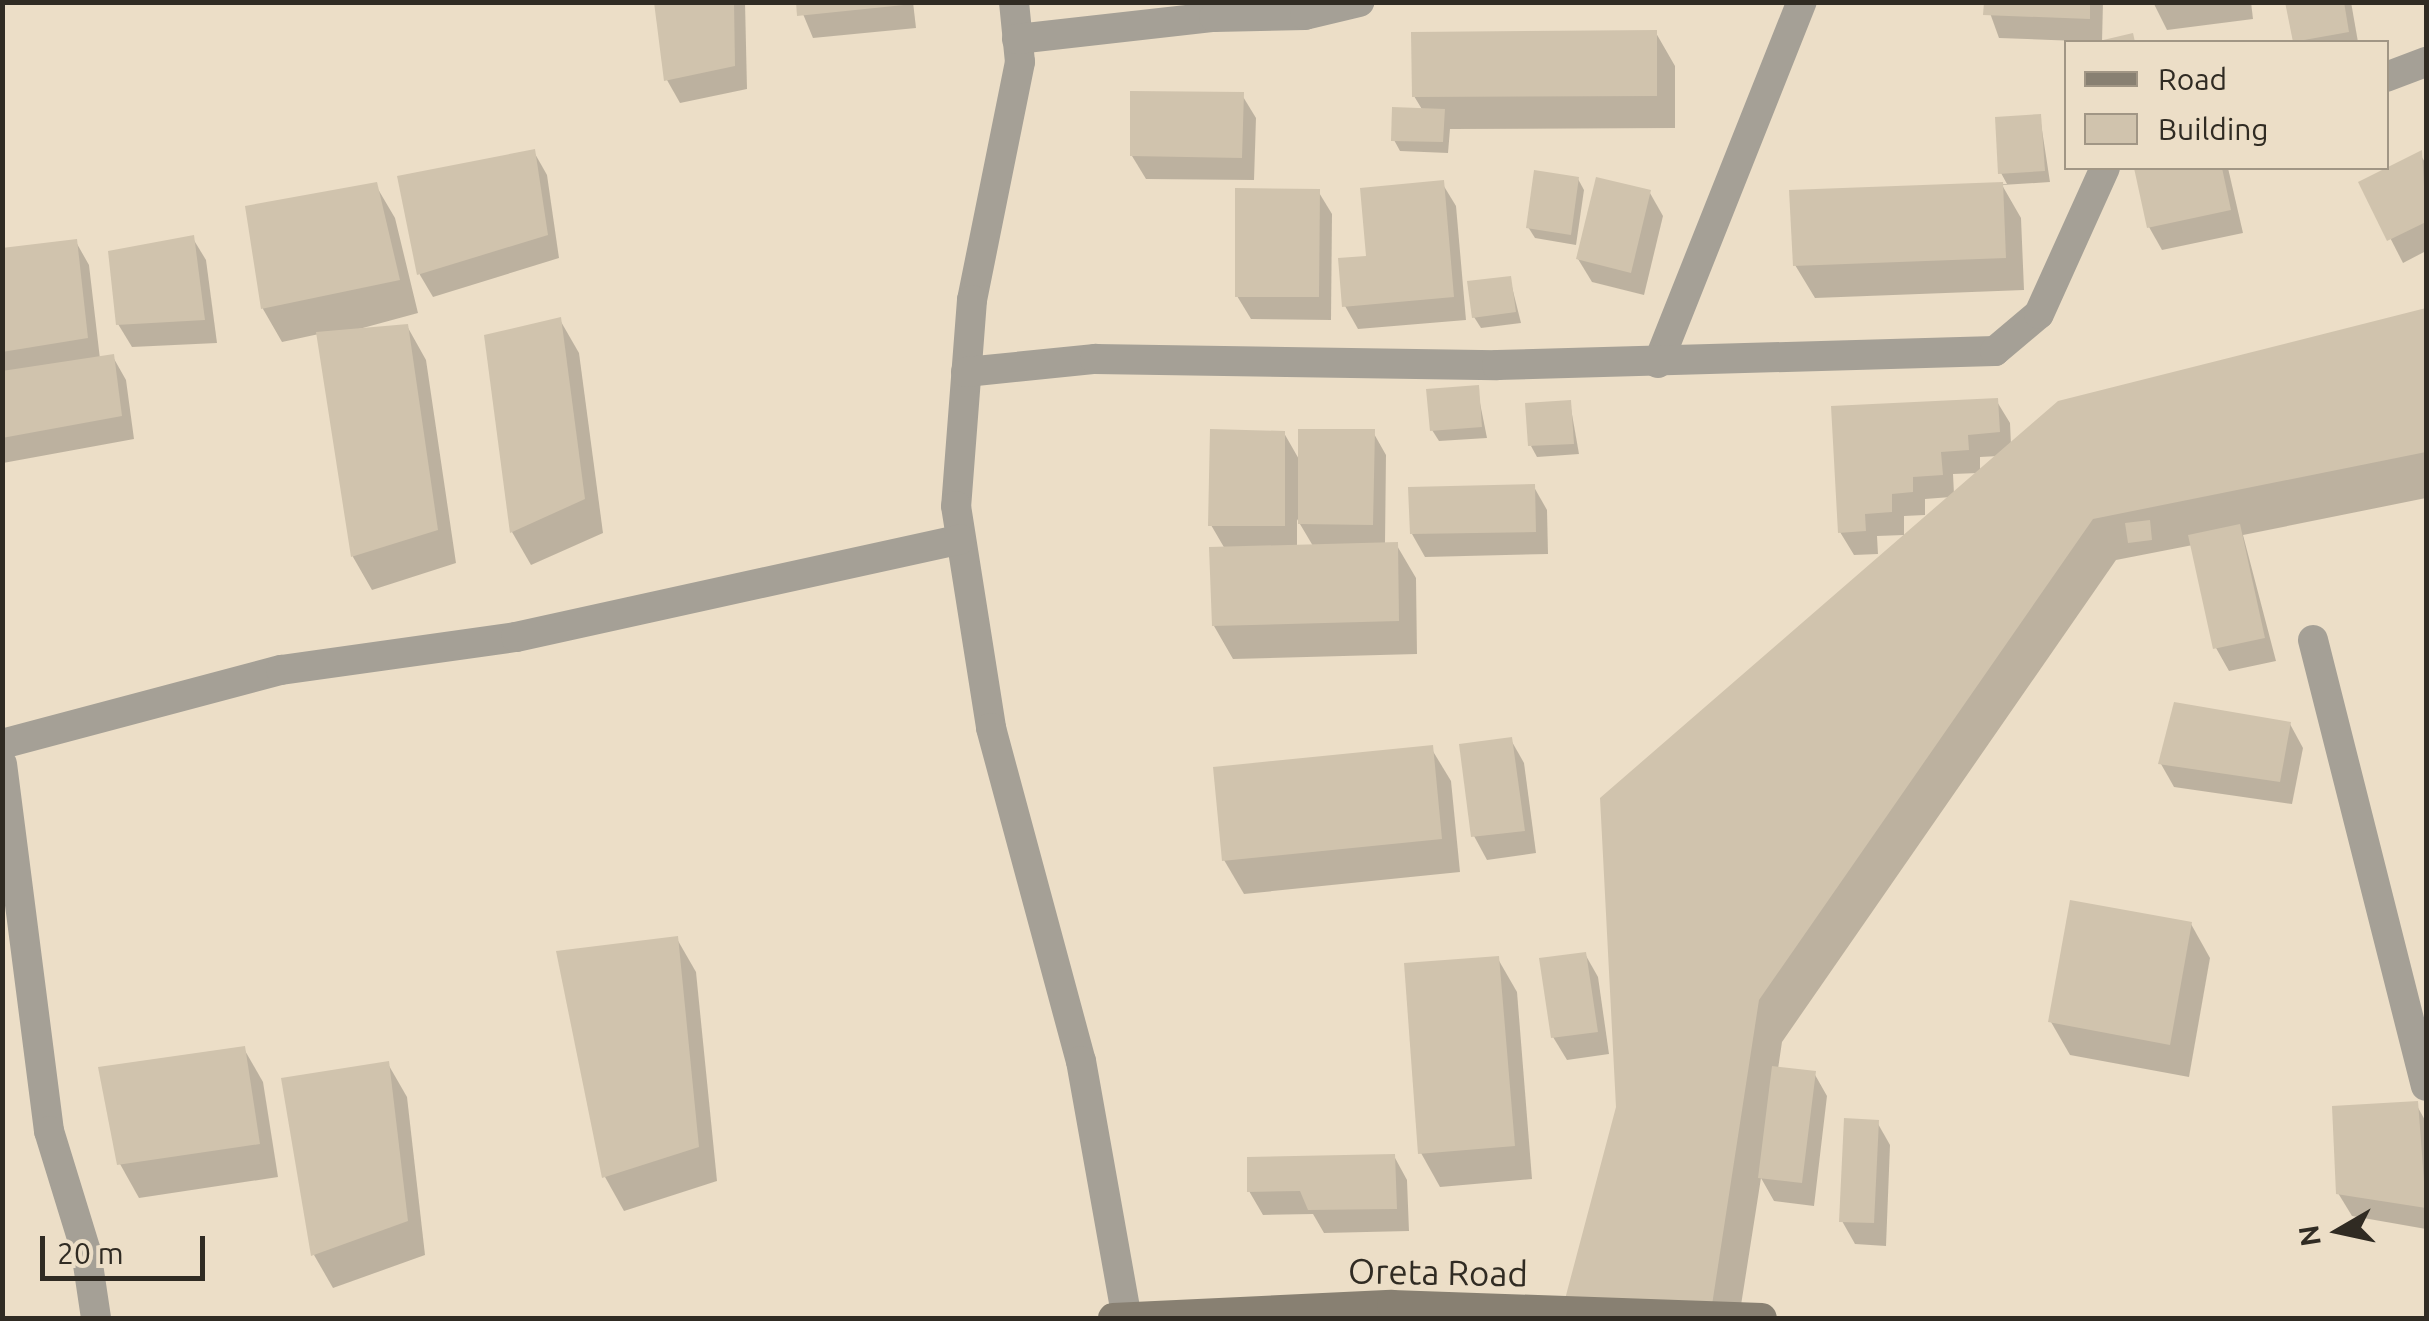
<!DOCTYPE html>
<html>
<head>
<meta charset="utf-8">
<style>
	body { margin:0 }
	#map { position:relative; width:2429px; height:1321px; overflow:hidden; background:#ecdec7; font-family:Ubuntu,sans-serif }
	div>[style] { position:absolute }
	.shadow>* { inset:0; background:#0003 }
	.building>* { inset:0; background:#d0c3ad }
	.street>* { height:30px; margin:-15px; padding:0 15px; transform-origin:15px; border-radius:15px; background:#a5a096 }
	.secondary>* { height:30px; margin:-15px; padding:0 15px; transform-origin:15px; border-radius:15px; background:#888072 }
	span { translate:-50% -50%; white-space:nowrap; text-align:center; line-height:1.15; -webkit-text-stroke:8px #ecdec7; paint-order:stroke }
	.street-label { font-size:35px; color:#302b23 }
	.frame { position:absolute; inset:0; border:5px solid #302b23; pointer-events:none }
	.legend { position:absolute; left:2064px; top:40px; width:325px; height:130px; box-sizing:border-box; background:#ecdec7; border:2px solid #a19685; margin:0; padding:12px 18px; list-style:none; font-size:30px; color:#302b23 }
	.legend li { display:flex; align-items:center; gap:20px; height:50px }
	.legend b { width:50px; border:2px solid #a19685 }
	.north { position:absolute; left:2289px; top:1181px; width:100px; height:100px; -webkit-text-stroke:8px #ecdec7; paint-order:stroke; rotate:261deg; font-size:28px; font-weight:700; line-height:40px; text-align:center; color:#302b23 }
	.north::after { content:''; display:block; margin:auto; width:35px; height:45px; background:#302b23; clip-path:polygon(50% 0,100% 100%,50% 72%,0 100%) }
	.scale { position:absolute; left:40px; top:1236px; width:165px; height:45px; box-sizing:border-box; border:5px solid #302b23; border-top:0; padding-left:12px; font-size:30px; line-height:35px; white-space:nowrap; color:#302b23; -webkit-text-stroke:8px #ecdec7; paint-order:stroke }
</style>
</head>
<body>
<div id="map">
	<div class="shadow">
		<div style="clip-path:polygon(657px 2px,745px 2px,747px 89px,680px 103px,667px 80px)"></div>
		<div style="clip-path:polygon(798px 2px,913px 2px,916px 28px,813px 38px)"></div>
		<div style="clip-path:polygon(1986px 2px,2103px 2px,2102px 42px,1999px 38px)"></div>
		<div style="clip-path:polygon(2153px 2px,2251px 2px,2253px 19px,2167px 30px)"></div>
		<div style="clip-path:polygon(2288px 2px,2351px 2px,2358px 42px,2296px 42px)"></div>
		<div style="clip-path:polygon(1656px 33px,1675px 66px,1675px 128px,1450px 129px,1448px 153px,1400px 151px,1394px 140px,1423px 111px,1414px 96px)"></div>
		<div style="clip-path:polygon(1242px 95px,1256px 118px,1254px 180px,1146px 179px,1132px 156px)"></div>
		<div style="clip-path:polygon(2040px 117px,2050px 182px,2002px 185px,2021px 218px,2024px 290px,1815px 298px,1795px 265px,1792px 192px,2007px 184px,2001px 173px)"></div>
		<div style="clip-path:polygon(534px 152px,547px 175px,559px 258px,433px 297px,420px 275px,400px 178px)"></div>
		<div style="clip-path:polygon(2420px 154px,2426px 164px,2426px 251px,2403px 263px,2362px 183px)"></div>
		<div style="clip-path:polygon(2137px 168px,2228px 168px,2243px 233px,2162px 250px,2149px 227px)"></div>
		<div style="clip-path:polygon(1578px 179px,1584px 190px,1576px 245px,1535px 238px,1528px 227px)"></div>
		<div style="clip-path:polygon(1442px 183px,1456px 206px,1466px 320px,1358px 329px,1345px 306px,1369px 258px)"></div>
		<div style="clip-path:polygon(375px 184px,395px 218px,418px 313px,348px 332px,407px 326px,426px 360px,456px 563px,372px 590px,353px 557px,319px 334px,282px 342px,263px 309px,248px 208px)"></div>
		<div style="clip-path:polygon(1318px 191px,1332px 214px,1331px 320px,1251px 319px,1237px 296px)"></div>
		<div style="clip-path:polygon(1650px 193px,1663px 216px,1644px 295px,1592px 282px,1578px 259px)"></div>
		<div style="clip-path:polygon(192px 237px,206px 260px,217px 343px,132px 347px,118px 324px)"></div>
		<div style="clip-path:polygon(76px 242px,89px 265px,100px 359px,113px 357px,126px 380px,134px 439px,3px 463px,2px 251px)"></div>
		<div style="clip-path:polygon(1510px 279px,1521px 323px,1481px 328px,1474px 317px)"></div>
		<div style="clip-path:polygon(evenodd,2426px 311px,2426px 498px,2243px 535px,2276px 661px,2229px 671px,2216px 648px,2193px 545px,2116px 560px,1782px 1042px,1778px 1069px,1814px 1073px,1827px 1096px,1814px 1206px,1774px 1201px,1761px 1178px,1739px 1318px,1563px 1318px,1951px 497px,1925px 499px,1925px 515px,1904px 516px,1904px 535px,1877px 536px,1878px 554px,1854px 555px,1840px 532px,1996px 400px,2010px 423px,2011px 445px,2059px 403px,2426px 311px,1999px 456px,1980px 472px,1980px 457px,1999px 456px,2426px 311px,1979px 473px,1954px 494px,1953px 474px,1979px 473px)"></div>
		<div style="clip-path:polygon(560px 320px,579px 353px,603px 533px,531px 565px,512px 532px,486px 337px)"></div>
		<div style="clip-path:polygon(1477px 388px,1487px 438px,1439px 441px,1432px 430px)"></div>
		<div style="clip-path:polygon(1570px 403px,1579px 454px,1537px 457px,1531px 446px)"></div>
		<div style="clip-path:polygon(evenodd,1373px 432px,1386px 455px,1385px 544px,1396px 544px,1416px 578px,1417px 654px,1233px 659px,1214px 626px,1225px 549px,1211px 525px,1284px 433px,1300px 461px,1373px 432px,1297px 519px,1313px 546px,1297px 547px,1297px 519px)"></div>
		<div style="clip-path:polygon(1534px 487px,1547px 510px,1548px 554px,1425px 557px,1412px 534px)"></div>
		<div style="clip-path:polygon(2290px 724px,2303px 748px,2292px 804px,2174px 787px,2161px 764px)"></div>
		<div style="clip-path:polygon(1511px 740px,1524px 763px,1536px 853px,1487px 860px,1474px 836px)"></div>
		<div style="clip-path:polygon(1431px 748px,1451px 781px,1460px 872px,1244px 894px,1224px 860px)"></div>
		<div style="clip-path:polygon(2191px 924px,2210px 958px,2189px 1077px,2070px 1055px,2051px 1022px)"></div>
		<div style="clip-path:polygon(677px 939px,696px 972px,717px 1181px,624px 1211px,605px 1177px,559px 953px)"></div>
		<div style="clip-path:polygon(1585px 954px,1598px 977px,1609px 1054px,1567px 1060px,1553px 1037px)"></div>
		<div style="clip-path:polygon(1498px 959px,1517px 992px,1532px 1179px,1440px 1187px,1421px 1153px)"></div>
		<div style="clip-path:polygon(244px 1049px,263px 1082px,278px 1177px,139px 1198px,120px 1164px)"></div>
		<div style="clip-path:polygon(388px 1064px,407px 1097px,425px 1255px,333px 1288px,314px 1255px)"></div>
		<div style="clip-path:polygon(2416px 1104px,2426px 1122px,2426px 1229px,2352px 1216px,2338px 1193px)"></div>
		<div style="clip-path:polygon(1877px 1122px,1890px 1145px,1886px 1246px,1855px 1244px,1842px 1221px)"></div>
		<div style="clip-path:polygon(1394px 1156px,1407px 1180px,1409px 1231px,1324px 1233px,1313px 1214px,1263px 1215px,1249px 1191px)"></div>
	</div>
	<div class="building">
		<div style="clip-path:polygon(654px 2px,734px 2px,735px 66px,664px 81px)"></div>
		<div style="clip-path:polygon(796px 2px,904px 2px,904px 5px,797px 16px)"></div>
		<div style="clip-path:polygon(1984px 2px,2090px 2px,2090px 19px,1983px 15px)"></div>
		<div style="clip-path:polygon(2285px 2px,2344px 2px,2349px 32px,2293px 42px)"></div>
		<div style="clip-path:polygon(1657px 30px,1657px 96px,1412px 97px,1411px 32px)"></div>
		<div style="clip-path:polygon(2133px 33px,2135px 42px,2099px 42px,2099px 41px)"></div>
		<div style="clip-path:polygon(1130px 91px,1244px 92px,1242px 158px,1130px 156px)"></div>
		<div style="clip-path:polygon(1392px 107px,1445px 109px,1443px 142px,1391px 141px)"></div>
		<div style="clip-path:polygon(2041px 114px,2045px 171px,1998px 174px,1995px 117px)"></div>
		<div style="clip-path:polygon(535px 149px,548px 235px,417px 275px,397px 176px)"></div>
		<div style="clip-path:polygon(2422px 150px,2426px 222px,2387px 241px,2358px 182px)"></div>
		<div style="clip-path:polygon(2134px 168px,2222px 168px,2231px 210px,2147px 228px)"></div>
		<div style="clip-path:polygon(1534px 170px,1579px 177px,1571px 235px,1526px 228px)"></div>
		<div style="clip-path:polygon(1596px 177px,1651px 190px,1631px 273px,1576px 259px)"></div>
		<div style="clip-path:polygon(1444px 180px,1454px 297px,1342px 307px,1338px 258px,1366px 256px,1360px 188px)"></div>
		<div style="clip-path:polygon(377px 182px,400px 280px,261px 309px,245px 206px)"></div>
		<div style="clip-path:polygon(2003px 182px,2006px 258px,1793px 266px,1789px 190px)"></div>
		<div style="clip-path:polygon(1235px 188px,1320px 189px,1319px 297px,1235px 297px)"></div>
		<div style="clip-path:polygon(194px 235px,205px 320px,116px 325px,108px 251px)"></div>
		<div style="clip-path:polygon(77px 239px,88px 338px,2px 352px,2px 248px)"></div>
		<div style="clip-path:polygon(1511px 276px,1516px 312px,1472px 318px,1467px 281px)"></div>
		<div style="clip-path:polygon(2426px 308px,2426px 452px,2093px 519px,1759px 1000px,1710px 1318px,1560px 1318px,1616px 1107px,1600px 798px,2058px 401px)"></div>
		<div style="clip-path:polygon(561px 317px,585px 499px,510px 533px,484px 335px)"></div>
		<div style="clip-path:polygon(408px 324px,438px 530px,351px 557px,316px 332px)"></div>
		<div style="clip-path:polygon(114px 354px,122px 416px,2px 438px,2px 371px)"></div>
		<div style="clip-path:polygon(1479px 385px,1482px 427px,1430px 431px,1426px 389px)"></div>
		<div style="clip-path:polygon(1998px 398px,2000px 432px,1968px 435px,1969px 450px,1941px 452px,1943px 475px,1913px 477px,1913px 492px,1892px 494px,1892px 512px,1865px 514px,1866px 531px,1838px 533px,1831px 406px)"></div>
		<div style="clip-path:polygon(1571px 400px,1574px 444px,1528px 446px,1525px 403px)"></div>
		<div style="clip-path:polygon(1210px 429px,1285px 431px,1285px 526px,1208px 526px)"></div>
		<div style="clip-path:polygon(1298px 429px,1375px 429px,1373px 525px,1298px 524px)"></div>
		<div style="clip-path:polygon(1535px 484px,1536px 532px,1410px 534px,1408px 487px)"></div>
		<div style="clip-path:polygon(2150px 520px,2152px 540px,2128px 543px,2125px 523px)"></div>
		<div style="clip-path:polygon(2240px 524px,2265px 638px,2213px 649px,2188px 535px)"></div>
		<div style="clip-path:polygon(1398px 542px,1399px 621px,1212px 626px,1209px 547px)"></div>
		<div style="clip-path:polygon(2174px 702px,2291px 722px,2280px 782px,2158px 764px)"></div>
		<div style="clip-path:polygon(1512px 737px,1525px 831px,1471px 837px,1459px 744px)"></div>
		<div style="clip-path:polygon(1433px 745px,1442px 839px,1222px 861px,1213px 767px)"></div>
		<div style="clip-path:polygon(2070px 900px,2192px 922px,2170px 1045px,2048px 1022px)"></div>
		<div style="clip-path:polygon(678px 936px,699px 1147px,602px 1178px,556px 951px)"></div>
		<div style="clip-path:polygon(1586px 952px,1598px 1032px,1551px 1038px,1539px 958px)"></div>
		<div style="clip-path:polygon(1499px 956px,1515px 1146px,1418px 1154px,1404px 963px)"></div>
		<div style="clip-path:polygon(245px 1046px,260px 1144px,117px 1165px,98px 1067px)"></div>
		<div style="clip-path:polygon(389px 1061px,408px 1221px,311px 1256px,281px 1078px)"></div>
		<div style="clip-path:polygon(1772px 1066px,1816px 1071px,1802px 1183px,1758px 1178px)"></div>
		<div style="clip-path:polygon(2418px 1101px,2426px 1208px,2336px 1194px,2332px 1106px)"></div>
		<div style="clip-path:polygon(1844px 1118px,1879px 1120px,1874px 1223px,1839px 1222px)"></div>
		<div style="clip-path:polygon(1395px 1154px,1397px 1209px,1308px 1210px,1300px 1191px,1247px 1192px,1247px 1157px)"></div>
	</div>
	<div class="street">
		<div style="left:1014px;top:2px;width:60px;rotate:84.3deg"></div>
		<div style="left:1020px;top:62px;width:243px;rotate:101.4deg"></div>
		<div style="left:972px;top:300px;width:207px;rotate:94.4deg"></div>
		<div style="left:956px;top:506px;width:225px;rotate:81deg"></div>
		<div style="left:991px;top:728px;width:345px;rotate:74.9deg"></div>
		<div style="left:1081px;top:1061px;width:261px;rotate:79.9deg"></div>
		<div style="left:1017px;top:39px;width:198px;rotate:-6.4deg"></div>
		<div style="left:1214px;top:17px;width:91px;rotate:-1.3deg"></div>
		<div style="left:1305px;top:15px;width:56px;rotate:-13.5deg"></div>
		<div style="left:2386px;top:77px;width:43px;rotate:-20.6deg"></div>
		<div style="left:1658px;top:363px;width:389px;rotate:-68.3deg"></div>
		<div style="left:966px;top:372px;width:130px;rotate:-5.8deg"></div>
		<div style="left:1095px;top:359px;width:402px;rotate:0.9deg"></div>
		<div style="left:1497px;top:365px;width:498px;rotate:-1.6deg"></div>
		<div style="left:1995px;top:351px;width:57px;rotate:-40.1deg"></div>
		<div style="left:2039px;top:314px;width:160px;rotate:-65.7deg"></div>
		<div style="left:2313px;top:640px;width:460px;rotate:75.8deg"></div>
		<div style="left:2px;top:744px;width:289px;rotate:-14.9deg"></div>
		<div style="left:281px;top:670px;width:237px;rotate:-8deg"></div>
		<div style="left:516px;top:637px;width:455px;rotate:-12.4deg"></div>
		<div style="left:2px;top:764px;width:370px;rotate:82.7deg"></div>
		<div style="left:49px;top:1131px;width:126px;rotate:72.9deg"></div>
		<div style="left:86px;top:1251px;width:68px;rotate:81.5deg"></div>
	</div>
	<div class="secondary">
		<div style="left:1113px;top:1318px;width:279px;rotate:-2.7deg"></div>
		<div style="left:1392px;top:1305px;width:370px;rotate:2deg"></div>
	</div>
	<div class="street-label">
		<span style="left:1438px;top:1272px;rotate:1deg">Oreta Road</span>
	</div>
	<div class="frame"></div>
	<ul class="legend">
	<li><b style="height:12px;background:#888072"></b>Road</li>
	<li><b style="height:28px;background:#d0c3ad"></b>Building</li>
	</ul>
	<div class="north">N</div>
	<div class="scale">20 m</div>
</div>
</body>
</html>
